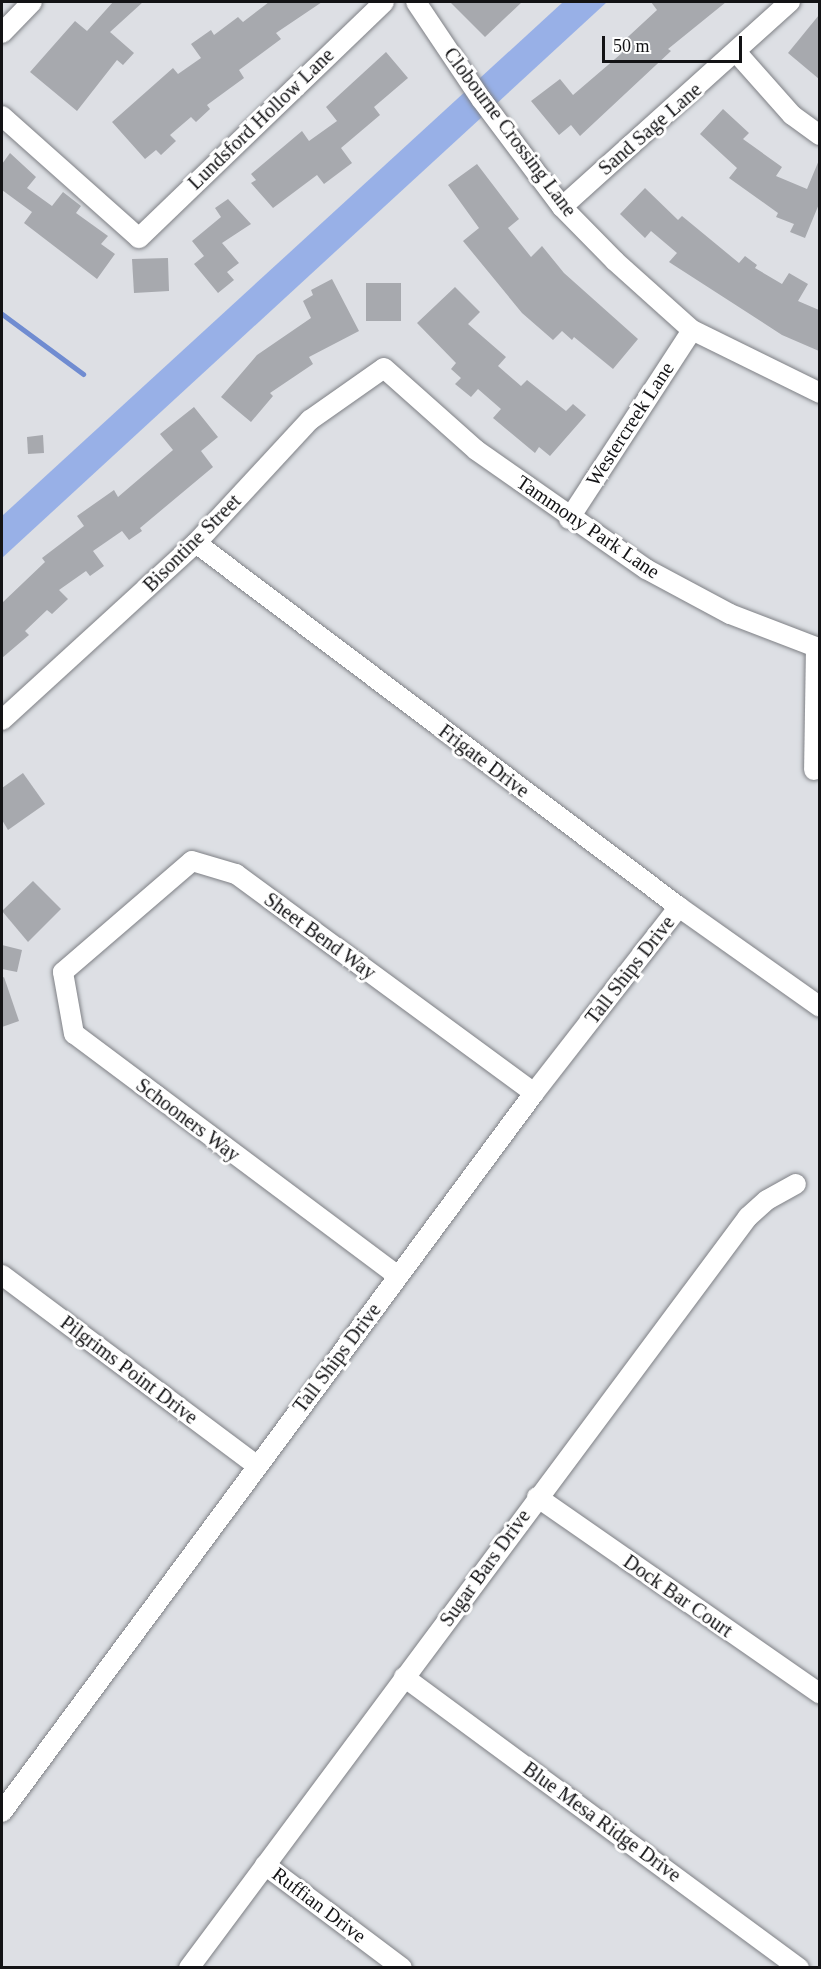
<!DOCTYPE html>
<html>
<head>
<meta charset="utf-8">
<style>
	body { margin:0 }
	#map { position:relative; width:821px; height:1969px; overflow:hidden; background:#dddfe4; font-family:Georgia,serif }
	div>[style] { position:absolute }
	.green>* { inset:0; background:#98b0e7 }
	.stream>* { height:5px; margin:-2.5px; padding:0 2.5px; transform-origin:2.5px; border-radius:2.5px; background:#708cd1 }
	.building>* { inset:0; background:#a7a9ae }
	.roads { filter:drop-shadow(0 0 2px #7e8085) drop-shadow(0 0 2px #7e8085) }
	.minor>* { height:20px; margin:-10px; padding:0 10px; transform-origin:10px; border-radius:10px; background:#fff }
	span { translate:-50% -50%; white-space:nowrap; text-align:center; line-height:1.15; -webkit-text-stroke:6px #fff; paint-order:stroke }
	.street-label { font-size:20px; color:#131315 }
	.frame { position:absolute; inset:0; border:3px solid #131315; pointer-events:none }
	.scale { position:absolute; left:602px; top:36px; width:140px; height:27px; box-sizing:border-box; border:3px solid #131315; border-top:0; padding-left:8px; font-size:18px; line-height:21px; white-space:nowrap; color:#131315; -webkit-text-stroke:4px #fff; paint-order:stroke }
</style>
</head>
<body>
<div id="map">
	<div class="green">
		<div style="clip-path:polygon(563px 2px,607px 2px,2px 558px,2px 516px)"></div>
	</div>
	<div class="stream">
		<div style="left:2px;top:314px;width:101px;rotate:36.5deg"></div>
	</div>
	<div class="building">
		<div style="clip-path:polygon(113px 2px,143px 2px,110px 32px,134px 53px,123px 65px,117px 60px,77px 111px,30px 72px,75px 21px,87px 31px)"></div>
		<div style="clip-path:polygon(269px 2px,322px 2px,276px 33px,281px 39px,239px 70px,244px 78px,207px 105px,210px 109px,196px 122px,191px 117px,170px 135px,176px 141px,161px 155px,156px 150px,145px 159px,112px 122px,173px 68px,178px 74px,201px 58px,191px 44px,211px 30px,214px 35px,238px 17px,243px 22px)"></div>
		<div style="clip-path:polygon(450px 2px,522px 2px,485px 37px)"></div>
		<div style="clip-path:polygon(651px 2px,726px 2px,668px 49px,671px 51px,580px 136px,571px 125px,559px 135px,531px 101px,560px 79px,573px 95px,622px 53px,617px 47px,657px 10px)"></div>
		<div style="clip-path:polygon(819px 15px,819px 79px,788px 53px)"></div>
		<div style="clip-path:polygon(386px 52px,408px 78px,374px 107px,380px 115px,341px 148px,352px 163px,324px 184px,317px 175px,273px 208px,251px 183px,256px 180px,251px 174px,302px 131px,309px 141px,337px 121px,326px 107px)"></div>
		<div style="clip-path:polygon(723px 109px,749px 133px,743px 139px,782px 167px,776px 176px,807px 189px,819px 160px,819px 204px,805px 238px,790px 232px,794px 224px,776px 217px,778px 213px,729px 178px,737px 168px,700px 134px)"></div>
		<div style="clip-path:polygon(10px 153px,36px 177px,27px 188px,52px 206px,63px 192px,81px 206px,76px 213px,108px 236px,101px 244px,115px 254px,97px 279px,24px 223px,32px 212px,2px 190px,2px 164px)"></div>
		<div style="clip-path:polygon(477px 164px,519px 219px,508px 228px,531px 257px,542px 246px,564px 273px,638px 339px,613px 369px,574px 337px,572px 340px,562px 331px,553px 340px,522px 313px,463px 241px,479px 228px,448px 185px)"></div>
		<div style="clip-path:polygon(645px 188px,678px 220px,682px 216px,739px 263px,745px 256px,757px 265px,755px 268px,782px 284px,789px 273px,808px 284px,798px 301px,819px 310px,819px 351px,782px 335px,669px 262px,677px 253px,651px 231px,645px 238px,620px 214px)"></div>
		<div style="clip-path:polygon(228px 199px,251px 224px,222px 243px,239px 263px,227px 272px,234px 280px,218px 293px,194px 264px,204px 256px,192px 241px,221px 217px,215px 208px)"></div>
		<div style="clip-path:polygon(168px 258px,169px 291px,134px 293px,132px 259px)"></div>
		<div style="clip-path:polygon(332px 279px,359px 331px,309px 357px,313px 364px,270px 393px,273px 396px,251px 422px,221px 397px,257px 355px,311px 318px,303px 301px,313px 295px,311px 290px)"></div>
		<div style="clip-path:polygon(366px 283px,401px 283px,401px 321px,366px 321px)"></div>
		<div style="clip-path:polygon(455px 287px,480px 312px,468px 324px,506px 357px,498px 366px,521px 386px,527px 380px,566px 411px,573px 404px,586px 415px,550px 456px,539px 447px,535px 453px,493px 418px,501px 409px,478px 389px,471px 397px,455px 384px,461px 378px,451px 369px,456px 363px,417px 323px)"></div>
		<div style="clip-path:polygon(194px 407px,218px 437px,201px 451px,213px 467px,140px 528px,142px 531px,129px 540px,122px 531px,93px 551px,104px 566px,90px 576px,86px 571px,59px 590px,68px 599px,52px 614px,47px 610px,25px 631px,29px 635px,2px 658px,2px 603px,45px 562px,42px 558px,84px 526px,77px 516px,114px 490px,118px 497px,173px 450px,160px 434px)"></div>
		<div style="clip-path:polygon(43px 435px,44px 453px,28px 454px,27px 437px)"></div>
		<div style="clip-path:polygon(23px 773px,45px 804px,8px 830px,2px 820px,2px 788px)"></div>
		<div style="clip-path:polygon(33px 881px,61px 909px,28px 942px,2px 911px)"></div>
		<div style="clip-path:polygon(2px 945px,22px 950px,17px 972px,2px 969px)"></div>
		<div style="clip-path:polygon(4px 977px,19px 1021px,2px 1027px,2px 978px)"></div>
	</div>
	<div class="roads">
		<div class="minor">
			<div style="left:416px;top:2px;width:117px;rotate:56.2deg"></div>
			<div style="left:481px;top:99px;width:135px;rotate:53.1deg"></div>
			<div style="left:562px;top:207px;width:76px;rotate:45.5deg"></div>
			<div style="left:615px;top:261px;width:103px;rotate:41.9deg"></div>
			<div style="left:692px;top:330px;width:143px;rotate:26.2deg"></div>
			<div style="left:2px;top:33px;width:43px;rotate:-45.9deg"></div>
			<div style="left:737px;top:53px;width:83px;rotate:48.4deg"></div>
			<div style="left:792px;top:115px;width:34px;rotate:36deg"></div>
			<div style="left:2px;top:116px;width:183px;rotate:41.7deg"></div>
			<div style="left:139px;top:238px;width:340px;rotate:-43.9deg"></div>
			<div style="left:562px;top:207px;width:307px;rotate:-42deg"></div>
			<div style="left:569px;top:519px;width:225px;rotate:-56.9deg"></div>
			<div style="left:196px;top:543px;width:605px;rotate:37deg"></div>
			<div style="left:679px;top:907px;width:173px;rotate:35.3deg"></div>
			<div style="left:2px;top:720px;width:263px;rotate:-42.4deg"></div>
			<div style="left:196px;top:543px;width:168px;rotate:-47.2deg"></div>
			<div style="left:310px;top:420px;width:90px;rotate:-35.1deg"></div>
			<div style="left:384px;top:368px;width:123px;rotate:41.7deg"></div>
			<div style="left:476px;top:450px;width:208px;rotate:35deg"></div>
			<div style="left:646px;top:569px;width:95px;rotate:28.2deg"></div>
			<div style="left:730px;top:614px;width:92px;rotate:21deg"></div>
			<div style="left:816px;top:647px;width:123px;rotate:90.9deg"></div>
			<div style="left:2px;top:1275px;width:319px;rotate:36.8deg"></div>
			<div style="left:398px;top:1276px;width:404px;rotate:-143.2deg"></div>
			<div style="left:74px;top:1034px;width:63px;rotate:-100.1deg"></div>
			<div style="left:63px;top:972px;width:170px;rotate:-40.7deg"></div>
			<div style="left:192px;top:861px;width:46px;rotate:16.5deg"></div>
			<div style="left:236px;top:874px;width:370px;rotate:36.3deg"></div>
			<div style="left:537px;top:1497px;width:345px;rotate:34.8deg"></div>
			<div style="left:404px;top:1677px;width:491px;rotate:36.4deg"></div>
			<div style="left:2px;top:1812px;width:894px;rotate:-53.5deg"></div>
			<div style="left:534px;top:1093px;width:236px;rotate:-52.1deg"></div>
			<div style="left:265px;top:1865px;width:171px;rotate:36.9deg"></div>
			<div style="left:189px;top:1968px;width:936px;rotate:-53.34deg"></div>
			<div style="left:748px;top:1217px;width:25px;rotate:-42deg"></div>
			<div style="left:767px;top:1200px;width:33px;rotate:-29deg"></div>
		</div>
	</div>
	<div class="street-label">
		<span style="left:261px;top:119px;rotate:-44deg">Lundsford Hollow Lane</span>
		<span style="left:650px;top:129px;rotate:-41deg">Sand Sage Lane</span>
		<span style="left:510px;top:132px;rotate:53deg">Clobourne Crossing Lane</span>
		<span style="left:630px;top:424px;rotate:-57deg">Westercreek Lane</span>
		<span style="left:588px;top:527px;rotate:34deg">Tammony Park Lane</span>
		<span style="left:192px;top:543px;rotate:-45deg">Bisontine Street</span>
		<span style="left:484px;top:761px;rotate:37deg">Frigate Drive</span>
		<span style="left:320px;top:936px;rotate:36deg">Sheet Bend Way</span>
		<span style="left:630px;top:970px;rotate:-52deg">Tall Ships Drive</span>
		<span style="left:188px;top:1120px;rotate:37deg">Schooners Way</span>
		<span style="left:337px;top:1358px;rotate:-53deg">Tall Ships Drive</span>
		<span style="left:129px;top:1370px;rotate:37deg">Pilgrims Point Drive</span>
		<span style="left:485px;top:1568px;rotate:-54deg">Sugar Bars Drive</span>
		<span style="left:678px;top:1596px;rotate:35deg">Dock Bar Court</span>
		<span style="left:602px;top:1822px;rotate:36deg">Blue Mesa Ridge Drive</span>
		<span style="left:319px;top:1905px;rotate:37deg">Ruffian Drive</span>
	</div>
	<div class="frame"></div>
	<div class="scale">50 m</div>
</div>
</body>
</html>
